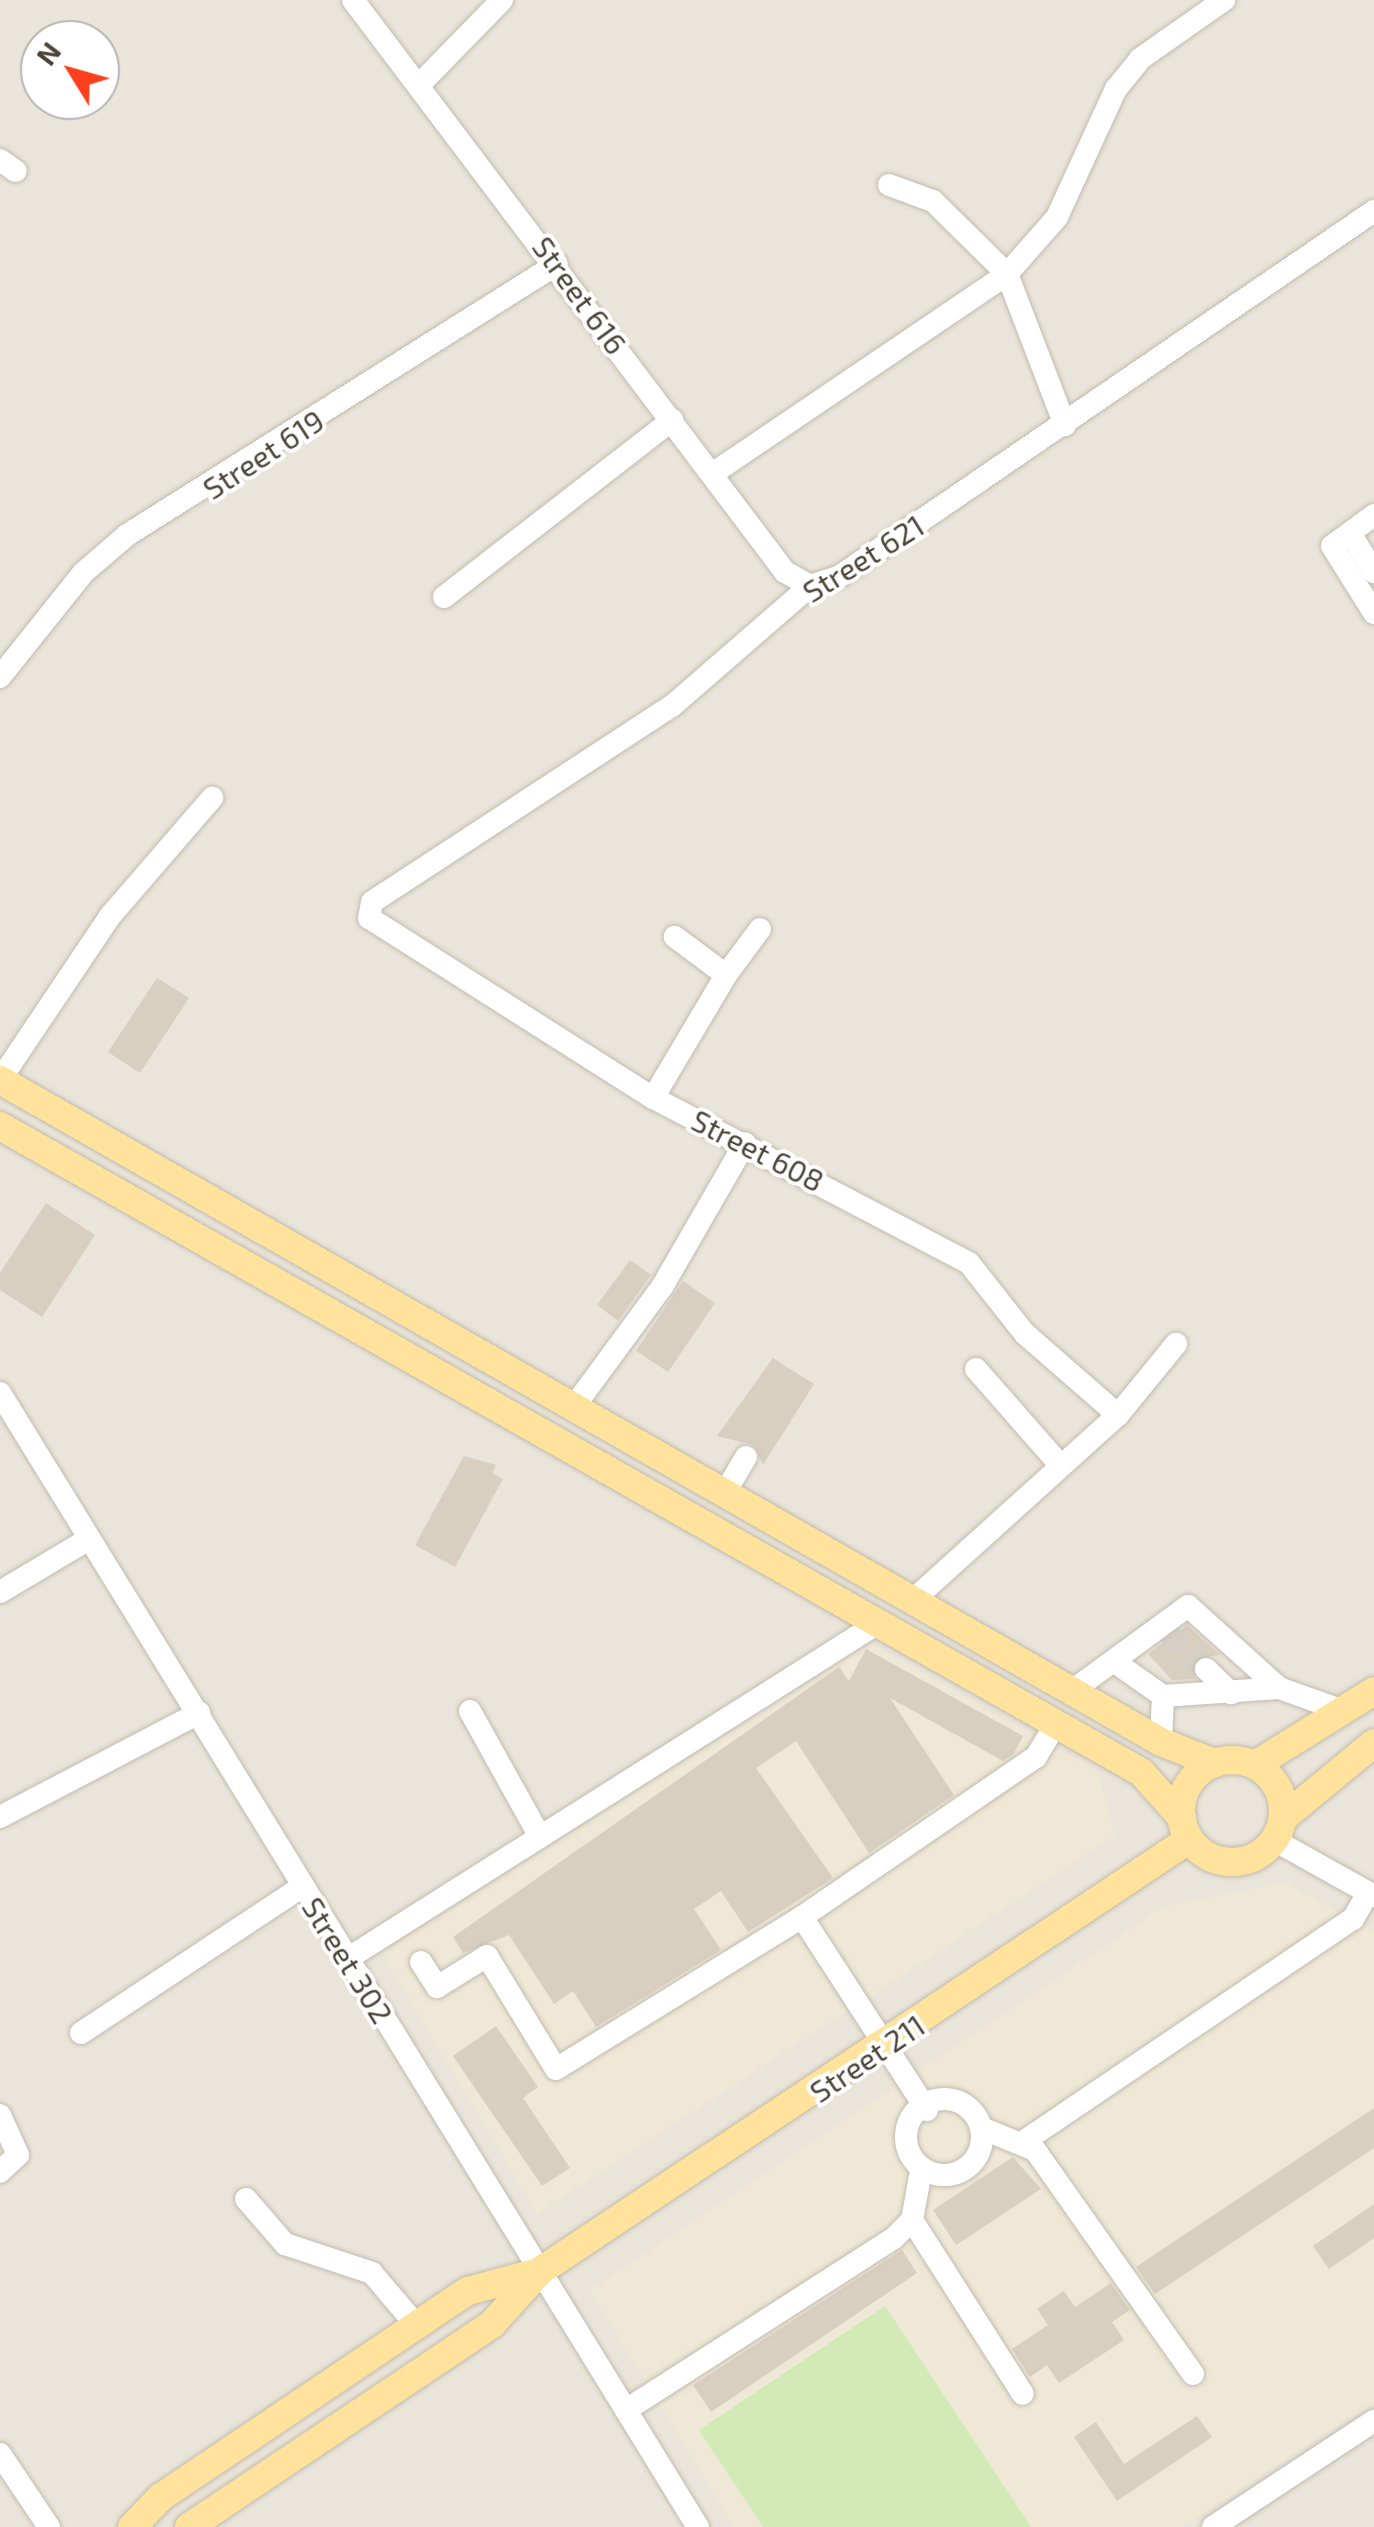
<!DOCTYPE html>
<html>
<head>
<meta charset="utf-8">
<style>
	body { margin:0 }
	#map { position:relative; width:1374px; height:2527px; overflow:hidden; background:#f6f3ec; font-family:"Exo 2",sans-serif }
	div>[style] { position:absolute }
	.residential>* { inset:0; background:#eae5da }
	.education>* { inset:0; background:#efe8d6 }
	.green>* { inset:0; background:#d2eab5 }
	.building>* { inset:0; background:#d8cfc1 }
	.minor-tunnel>* { height:22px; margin-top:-11px; transform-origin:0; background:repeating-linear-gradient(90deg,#d4d0c8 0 22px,transparent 0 33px) }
	.roads { filter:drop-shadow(0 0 2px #c2bbae) drop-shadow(0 0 2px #c2bbae) }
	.minor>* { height:22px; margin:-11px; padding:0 11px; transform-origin:11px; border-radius:11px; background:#fff }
	.minor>.ring { margin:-11px; padding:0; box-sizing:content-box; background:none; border:22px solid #fff; border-radius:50% }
	.major>* { height:28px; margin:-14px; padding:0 14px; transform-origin:14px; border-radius:14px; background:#ffe39c }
	.major>.ring { margin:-14px; padding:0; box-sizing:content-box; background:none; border:28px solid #ffe39c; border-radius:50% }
	span { translate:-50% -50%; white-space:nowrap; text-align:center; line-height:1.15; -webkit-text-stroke:8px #fff; paint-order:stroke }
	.street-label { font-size:30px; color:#4b4439 }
	.north { position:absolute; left:20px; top:20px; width:100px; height:100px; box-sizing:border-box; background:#fff; border:2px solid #b7b4b0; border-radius:50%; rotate:307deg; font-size:28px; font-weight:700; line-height:40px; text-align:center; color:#4b4439 }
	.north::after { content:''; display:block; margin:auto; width:35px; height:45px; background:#fc3f1d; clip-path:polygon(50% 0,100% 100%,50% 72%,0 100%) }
</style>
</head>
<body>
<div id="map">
	<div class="residential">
		<div style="clip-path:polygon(evenodd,0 0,1374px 0,1374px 2527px,0 2527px,0 0,40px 40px,100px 40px,100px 100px,40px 100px,40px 40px)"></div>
	</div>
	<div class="education">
		<div style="clip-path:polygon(869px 1643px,1098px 1772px,1115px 1836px,537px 2214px,382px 1953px)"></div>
		<div style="clip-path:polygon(1285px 1883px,1374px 1931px,1374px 2403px,1182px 2527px,734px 2527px,590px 2290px,1164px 1906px)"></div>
	</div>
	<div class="green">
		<div style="clip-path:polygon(885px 2306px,1031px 2527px,763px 2527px,699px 2430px)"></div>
	</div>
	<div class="building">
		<div style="clip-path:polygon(157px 978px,189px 998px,140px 1073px,108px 1052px)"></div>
		<div style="clip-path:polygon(46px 1203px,95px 1235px,42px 1317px,0 1290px,0 1273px)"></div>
		<div style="clip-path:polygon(630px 1260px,651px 1275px,618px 1321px,597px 1305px)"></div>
		<div style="clip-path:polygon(683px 1281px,715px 1303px,668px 1372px,636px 1351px)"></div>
		<div style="clip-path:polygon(773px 1358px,814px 1384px,763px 1465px,754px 1445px,717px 1436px)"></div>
		<div style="clip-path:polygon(464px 1456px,496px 1465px,492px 1473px,503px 1479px,455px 1567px,415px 1545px)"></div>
		<div style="clip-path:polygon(1187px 1625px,1220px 1655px,1196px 1658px,1195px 1679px,1172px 1680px,1148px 1654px)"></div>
		<div style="clip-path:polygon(866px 1649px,1023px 1736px,1013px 1755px,1003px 1761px,890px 1698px,954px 1795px,869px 1853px,796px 1741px,756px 1768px,833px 1878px,748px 1932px,721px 1891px,694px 1909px,721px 1950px,596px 2027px,573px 1991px,554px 2004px,509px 1935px,463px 1953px,453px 1937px,839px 1667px,849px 1681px)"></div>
		<div style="clip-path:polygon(496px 2026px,538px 2087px,523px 2098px,570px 2168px,542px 2186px,453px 2056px)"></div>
		<div style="clip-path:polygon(1374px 2108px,1374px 2148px,1155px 2294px,1136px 2267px)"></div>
		<div style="clip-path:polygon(1013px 2157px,1041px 2189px,956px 2245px,933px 2210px)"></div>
		<div style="clip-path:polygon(1374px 2204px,1374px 2238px,1329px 2269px,1313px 2246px)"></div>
		<div style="clip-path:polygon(902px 2250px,917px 2273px,711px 2412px,693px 2385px)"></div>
		<div style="clip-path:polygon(1111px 2283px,1130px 2310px,1112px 2322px,1124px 2340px,1059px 2383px,1047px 2365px,1030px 2377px,1012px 2349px,1048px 2325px,1037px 2309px,1064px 2291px,1075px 2307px)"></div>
		<div style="clip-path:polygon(1197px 2416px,1212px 2437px,1117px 2501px,1074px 2437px,1096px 2422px,1124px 2464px)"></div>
	</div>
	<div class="minor-tunnel">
		<div style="left:1166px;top:1631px;width:55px;rotate:43.5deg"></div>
	</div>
	<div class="roads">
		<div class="minor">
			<div style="left:353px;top:0;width:717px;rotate:52.94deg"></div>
			<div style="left:785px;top:572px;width:29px;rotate:29deg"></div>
			<div style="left:421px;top:83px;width:116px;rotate:-45.7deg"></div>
			<div style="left:0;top:160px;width:19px;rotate:35deg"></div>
			<div style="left:889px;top:185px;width:47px;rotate:20deg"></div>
			<div style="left:933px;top:201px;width:104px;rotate:44.6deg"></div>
			<div style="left:1007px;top:274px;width:162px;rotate:69deg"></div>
			<div style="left:712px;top:474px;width:356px;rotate:-34.1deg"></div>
			<div style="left:1007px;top:274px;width:76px;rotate:-48.7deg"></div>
			<div style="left:1057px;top:217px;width:141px;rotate:-65.3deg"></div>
			<div style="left:1116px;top:89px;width:38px;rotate:-51deg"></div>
			<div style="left:1140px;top:59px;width:103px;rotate:-35.1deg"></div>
			<div style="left:1374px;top:515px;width:52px;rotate:143.6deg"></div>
			<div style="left:1332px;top:546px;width:79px;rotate:57.9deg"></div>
			<div style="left:1350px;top:533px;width:46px;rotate:58.4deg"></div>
			<div style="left:444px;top:597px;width:289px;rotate:-37.8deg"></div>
			<div style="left:0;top:677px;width:133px;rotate:-51.4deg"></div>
			<div style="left:83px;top:573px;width:58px;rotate:-40.8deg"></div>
			<div style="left:127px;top:535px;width:508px;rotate:-32.22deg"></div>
			<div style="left:726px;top:975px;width:57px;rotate:-53.5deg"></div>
			<div style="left:0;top:1080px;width:199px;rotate:-56.1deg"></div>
			<div style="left:111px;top:915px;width:155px;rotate:-49.2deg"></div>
			<div style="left:653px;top:1098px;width:143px;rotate:-59.3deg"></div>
			<div style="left:726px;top:975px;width:64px;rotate:-143.3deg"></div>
			<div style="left:976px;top:1369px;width:129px;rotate:48.8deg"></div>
			<div style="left:0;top:1393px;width:1332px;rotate:58.39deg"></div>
			<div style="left:573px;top:1408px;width:150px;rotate:-53.7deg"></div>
			<div style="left:662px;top:1287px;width:166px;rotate:-60deg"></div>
			<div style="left:1118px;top:1415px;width:123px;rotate:-138.9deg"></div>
			<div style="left:1025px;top:1334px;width:90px;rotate:-128.3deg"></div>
			<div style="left:969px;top:1263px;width:356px;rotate:-152.4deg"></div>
			<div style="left:653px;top:1098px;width:336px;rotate:-147.6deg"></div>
			<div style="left:369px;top:918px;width:16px;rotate:-79deg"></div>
			<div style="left:372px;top:902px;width:358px;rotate:-33.2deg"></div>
			<div style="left:672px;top:706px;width:183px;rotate:-41deg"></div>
			<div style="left:810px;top:586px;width:32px;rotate:-18deg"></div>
			<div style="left:840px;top:576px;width:647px;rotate:-34.35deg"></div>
			<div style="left:724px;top:1494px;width:43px;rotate:-59.3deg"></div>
			<div style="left:0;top:1592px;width:104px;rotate:-30.8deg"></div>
			<div style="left:912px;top:1601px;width:278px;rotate:-42.1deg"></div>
			<div style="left:1118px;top:1415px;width:92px;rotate:-50.8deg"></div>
			<div style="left:1119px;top:1665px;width:54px;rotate:35.2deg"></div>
			<div style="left:1163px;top:1696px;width:116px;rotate:-3.9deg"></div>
			<div style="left:1206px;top:1669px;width:35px;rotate:44deg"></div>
			<div style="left:1072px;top:1691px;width:144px;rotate:-36.2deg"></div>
			<div style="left:1188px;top:1606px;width:122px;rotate:42deg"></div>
			<div style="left:1279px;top:1688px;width:69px;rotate:19.5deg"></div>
			<div style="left:470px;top:1711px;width:144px;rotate:60.9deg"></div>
			<div style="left:1161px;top:1742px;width:46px;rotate:-87.5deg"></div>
			<div style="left:0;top:1817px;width:225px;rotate:-27.6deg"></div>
			<div style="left:1274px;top:1840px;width:115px;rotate:29.2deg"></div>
			<div style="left:802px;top:1917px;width:283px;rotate:-34.4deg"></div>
			<div style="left:1036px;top:1757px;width:39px;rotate:-59deg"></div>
			<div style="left:347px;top:1959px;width:628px;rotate:-32.32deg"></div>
			<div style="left:421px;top:1962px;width:30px;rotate:57deg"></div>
			<div style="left:437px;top:1987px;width:59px;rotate:-31.8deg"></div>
			<div style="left:487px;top:1956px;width:132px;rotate:58.6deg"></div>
			<div style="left:556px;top:2069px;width:289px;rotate:-31.7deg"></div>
			<div style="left:802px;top:1917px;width:230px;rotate:57.1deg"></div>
			<div style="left:81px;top:2033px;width:266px;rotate:-33.5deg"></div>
			<div class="ring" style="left:906px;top:2099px;width:54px;height:54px"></div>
			<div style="left:0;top:2115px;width:44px;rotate:65.8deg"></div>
			<div style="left:18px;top:2155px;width:25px;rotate:137deg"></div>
			<div style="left:984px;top:2129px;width:55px;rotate:22.4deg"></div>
			<div style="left:1035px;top:2150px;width:274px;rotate:54.8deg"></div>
			<div style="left:1026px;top:2140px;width:395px;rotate:-34.1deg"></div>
			<div style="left:1353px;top:1919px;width:30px;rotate:-60deg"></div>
			<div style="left:246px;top:2199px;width:60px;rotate:49.1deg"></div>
			<div style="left:285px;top:2244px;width:92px;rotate:18.4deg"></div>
			<div style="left:372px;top:2273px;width:70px;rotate:49.7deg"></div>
			<div style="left:912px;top:2220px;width:206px;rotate:57.5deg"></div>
			<div style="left:626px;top:2410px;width:318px;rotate:-32.7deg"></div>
			<div style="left:894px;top:2238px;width:25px;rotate:-45deg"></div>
			<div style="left:912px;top:2220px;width:50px;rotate:-79.6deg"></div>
			<div style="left:0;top:2454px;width:88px;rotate:56.1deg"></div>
			<div style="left:1213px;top:2527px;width:193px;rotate:-33.4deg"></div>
		</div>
		<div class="major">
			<div style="left:0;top:1080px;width:1336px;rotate:29.69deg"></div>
			<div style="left:1161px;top:1742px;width:57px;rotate:21.6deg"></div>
			<div style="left:0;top:1126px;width:1311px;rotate:29.52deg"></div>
			<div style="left:1141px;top:1772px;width:62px;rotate:48.3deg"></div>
			<div class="ring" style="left:1181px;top:1760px;width:74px;height:74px"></div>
			<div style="left:1255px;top:1765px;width:140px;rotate:-31.9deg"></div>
			<div style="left:1283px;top:1818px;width:118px;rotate:-39.5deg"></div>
			<div style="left:132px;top:2527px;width:42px;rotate:-46deg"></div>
			<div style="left:161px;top:2497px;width:370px;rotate:-33.9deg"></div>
			<div style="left:468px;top:2291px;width:73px;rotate:-15deg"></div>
			<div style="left:189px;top:2527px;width:365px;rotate:-33.8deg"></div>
			<div style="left:492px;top:2324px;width:72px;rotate:-47.8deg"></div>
			<div style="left:540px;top:2271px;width:780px;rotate:-33.61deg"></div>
		</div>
	</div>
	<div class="street-label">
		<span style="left:580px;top:295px;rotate:54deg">Street 616</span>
		<span style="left:263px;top:454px;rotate:-33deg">Street 619</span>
		<span style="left:863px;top:558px;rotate:-32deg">Street 621</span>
		<span style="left:758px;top:1150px;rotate:27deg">Street 608</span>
		<span style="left:348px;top:1960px;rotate:58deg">Street 302</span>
		<span style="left:867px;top:2058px;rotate:-34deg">Street 211</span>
	</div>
	<div class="north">N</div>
</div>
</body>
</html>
